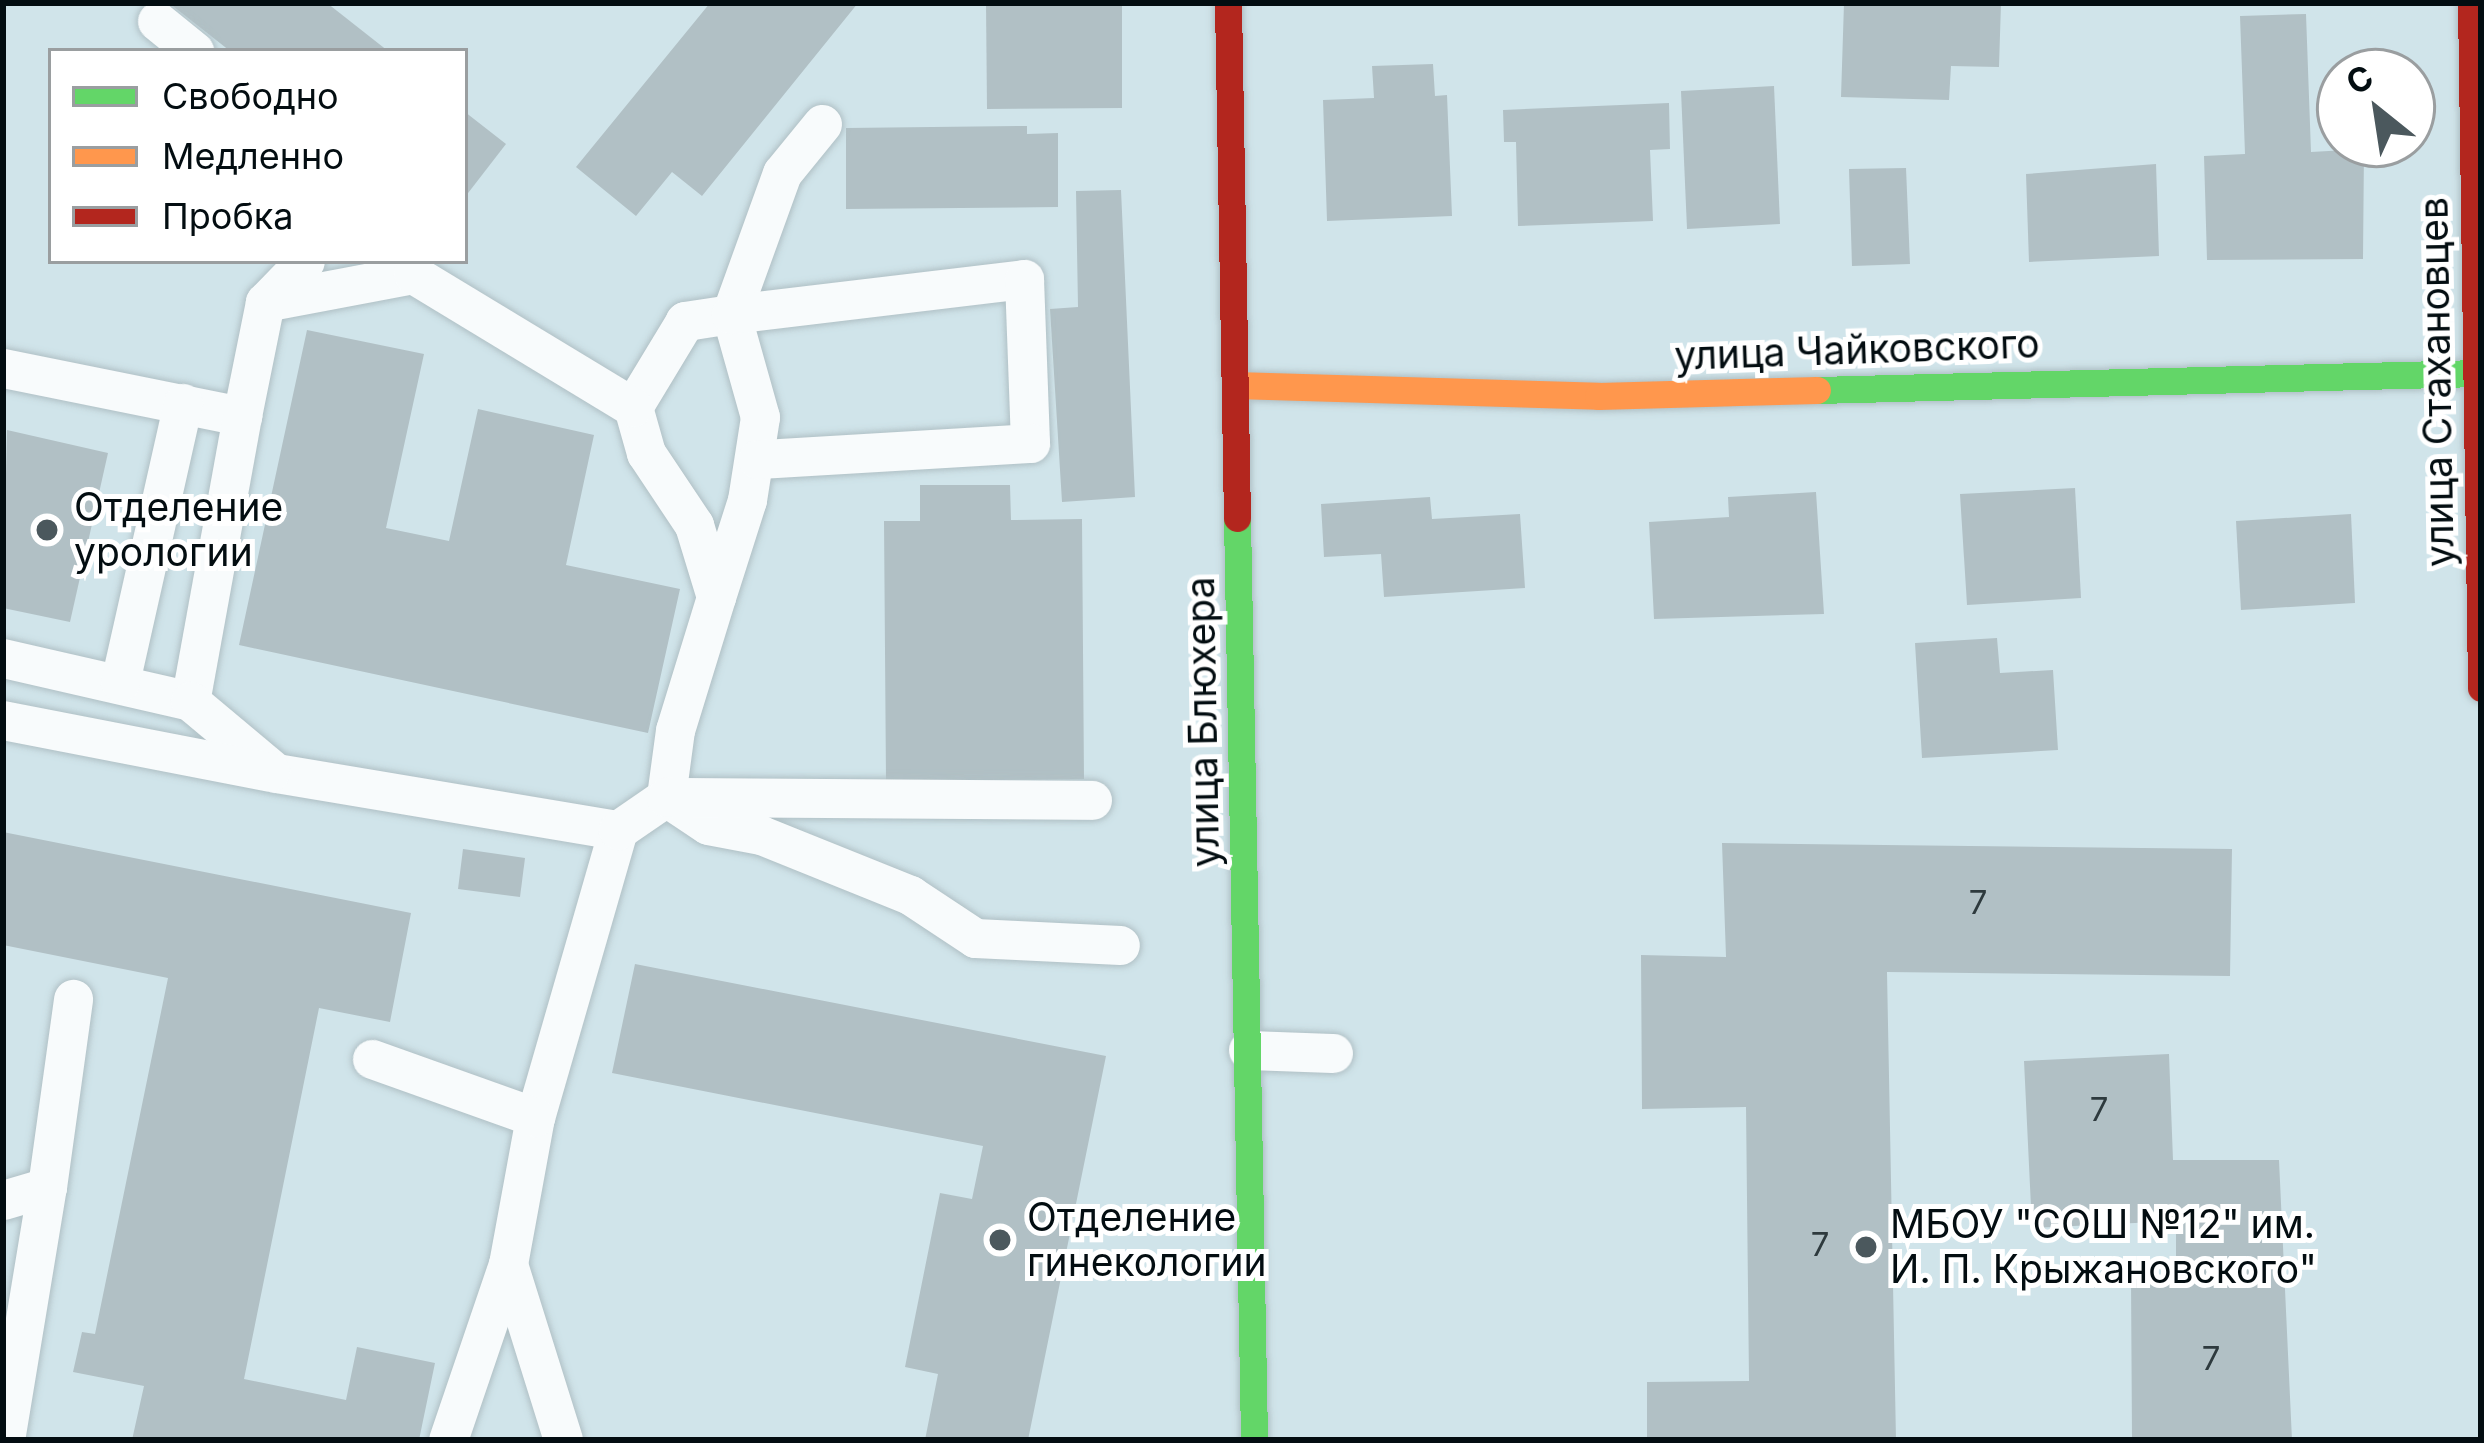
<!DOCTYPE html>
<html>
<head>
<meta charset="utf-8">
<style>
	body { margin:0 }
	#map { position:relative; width:2484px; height:1443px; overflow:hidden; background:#d0e4ea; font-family:Inter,sans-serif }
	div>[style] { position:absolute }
	.building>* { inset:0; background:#b1c0c5 }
	.roads { filter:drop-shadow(0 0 3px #b0c0c5) drop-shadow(0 0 3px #b0c0c5) }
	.lane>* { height:39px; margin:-19.5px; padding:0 19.5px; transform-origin:19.5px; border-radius:19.5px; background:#f8fbfc }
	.fast>* { height:27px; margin:-13.5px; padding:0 13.5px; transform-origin:13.5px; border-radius:13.5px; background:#63d668 }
	.slow>* { height:27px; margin:-13.5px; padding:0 13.5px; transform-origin:13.5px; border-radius:13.5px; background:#ff974d }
	.jam>* { height:27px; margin:-13.5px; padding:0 13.5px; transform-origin:13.5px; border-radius:13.5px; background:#b3261e }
	.dots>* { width:33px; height:33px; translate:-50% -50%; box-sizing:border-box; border:6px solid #fff; border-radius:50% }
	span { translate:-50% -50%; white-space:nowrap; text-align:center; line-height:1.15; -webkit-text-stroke:10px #fff; paint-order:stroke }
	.number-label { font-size:33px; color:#2e3a3e }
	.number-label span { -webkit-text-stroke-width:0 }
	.street-label { font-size:39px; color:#030d11 }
	.poi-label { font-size:39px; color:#030d11 }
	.left { translate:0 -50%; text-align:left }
	.frame { position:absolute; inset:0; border:6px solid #030d11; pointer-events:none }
	.legend { position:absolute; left:48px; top:48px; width:420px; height:216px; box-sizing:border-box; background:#fff; border:3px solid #9a9ea0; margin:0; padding:15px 21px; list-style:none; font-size:36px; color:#030d11 }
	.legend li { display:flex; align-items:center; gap:24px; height:60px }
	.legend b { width:60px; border:3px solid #9a9ea0 }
	.north { position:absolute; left:2316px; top:48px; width:120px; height:120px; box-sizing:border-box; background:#fff; border:3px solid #9a9ea0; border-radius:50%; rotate:330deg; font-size:33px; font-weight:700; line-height:48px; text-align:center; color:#030d11 }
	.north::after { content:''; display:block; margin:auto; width:42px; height:54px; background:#4b585d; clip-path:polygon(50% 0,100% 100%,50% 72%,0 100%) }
</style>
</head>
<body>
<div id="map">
	<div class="building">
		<div style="clip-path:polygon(169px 3px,327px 3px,388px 51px,230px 51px)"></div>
		<div style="clip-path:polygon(710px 3px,858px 3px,702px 196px,672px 172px,636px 216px,576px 167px)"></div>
		<div style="clip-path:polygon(986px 3px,1122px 3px,1122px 108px,987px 109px)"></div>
		<div style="clip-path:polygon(1844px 3px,2001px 3px,1999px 67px,1951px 66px,1949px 100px,1841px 97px)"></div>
		<div style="clip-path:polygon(2306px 14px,2311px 152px,2364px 149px,2363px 259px,2207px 260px,2204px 156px,2245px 154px,2240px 16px)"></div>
		<div style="clip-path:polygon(1433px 64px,1435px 96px,1447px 95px,1452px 216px,1327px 221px,1323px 100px,1374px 98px,1372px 66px)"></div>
		<div style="clip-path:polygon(1774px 86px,1780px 224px,1687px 229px,1681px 91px)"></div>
		<div style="clip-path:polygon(1669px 103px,1670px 149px,1650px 150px,1653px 221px,1518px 226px,1516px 142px,1504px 142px,1503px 110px)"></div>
		<div style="clip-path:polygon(465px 112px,506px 144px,465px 197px)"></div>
		<div style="clip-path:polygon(1027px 126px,1027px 134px,1058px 133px,1058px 207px,846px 209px,846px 128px)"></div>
		<div style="clip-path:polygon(2156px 164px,2159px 256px,2029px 262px,2026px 174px)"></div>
		<div style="clip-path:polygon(1906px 168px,1910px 264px,1852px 266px,1849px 169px)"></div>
		<div style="clip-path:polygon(1121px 190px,1135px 497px,1062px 502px,1050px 309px,1078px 307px,1076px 191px)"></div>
		<div style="clip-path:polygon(307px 330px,424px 354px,386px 528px,449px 541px,478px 409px,594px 435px,566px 565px,680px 589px,648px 733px,239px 645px)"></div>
		<div style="clip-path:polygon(7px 430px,108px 453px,70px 622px,3px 608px)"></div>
		<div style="clip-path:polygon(920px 485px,1010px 485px,1011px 520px,1082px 519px,1084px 779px,886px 781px,884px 521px,920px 521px)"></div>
		<div style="clip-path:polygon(2075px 488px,2081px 598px,1967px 605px,1960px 494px)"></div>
		<div style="clip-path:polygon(1816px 492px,1824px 614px,1654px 619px,1649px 522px,1729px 517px,1728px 497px)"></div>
		<div style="clip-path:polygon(1430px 497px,1432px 519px,1520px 514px,1525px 588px,1384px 597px,1381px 554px,1324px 557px,1321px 504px)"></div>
		<div style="clip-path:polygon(2351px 514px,2355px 603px,2241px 610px,2236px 521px)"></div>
		<div style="clip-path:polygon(1997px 638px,2000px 673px,2053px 670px,2058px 750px,1922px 758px,1915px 643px)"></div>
		<div style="clip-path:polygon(3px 832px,411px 913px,390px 1022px,319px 1008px,244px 1379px,346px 1400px,357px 1347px,435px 1363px,419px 1440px,132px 1440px,144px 1386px,73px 1372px,82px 1332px,95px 1334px,168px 978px,3px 945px)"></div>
		<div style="clip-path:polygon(1722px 843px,2232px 849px,2230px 976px,1887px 972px,1896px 1440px,1647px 1440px,1647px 1382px,1749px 1381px,1746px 1107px,1642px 1109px,1641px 955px,1726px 957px)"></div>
		<div style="clip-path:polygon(463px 849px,525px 858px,520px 897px,458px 889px)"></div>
		<div style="clip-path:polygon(635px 964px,1106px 1056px,1028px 1440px,925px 1440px,938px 1374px,905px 1367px,940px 1193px,972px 1199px,983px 1146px,612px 1073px)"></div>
		<div style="clip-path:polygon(2169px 1054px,2173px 1160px,2279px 1160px,2292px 1440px,2132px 1440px,2131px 1279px,2176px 1277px,2176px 1221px,2032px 1228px,2024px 1061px)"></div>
	</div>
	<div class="roads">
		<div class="lane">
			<div style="left:157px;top:21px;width:48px;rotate:39deg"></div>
			<div style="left:822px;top:124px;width:63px;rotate:129.2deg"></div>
			<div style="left:782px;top:173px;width:150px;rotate:109.9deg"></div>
			<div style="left:731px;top:314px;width:47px;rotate:171.3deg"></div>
			<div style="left:685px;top:321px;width:100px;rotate:121.2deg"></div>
			<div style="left:633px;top:407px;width:48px;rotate:74.2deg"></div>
			<div style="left:646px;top:453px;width:87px;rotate:56.3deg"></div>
			<div style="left:694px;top:525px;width:75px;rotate:73deg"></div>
			<div style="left:716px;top:597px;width:139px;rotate:107.1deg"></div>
			<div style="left:675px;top:730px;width:68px;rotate:97.7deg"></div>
			<div style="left:666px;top:797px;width:50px;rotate:33.7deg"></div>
			<div style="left:708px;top:825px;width:54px;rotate:10.7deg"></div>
			<div style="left:761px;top:835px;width:161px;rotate:21.9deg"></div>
			<div style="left:910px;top:895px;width:78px;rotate:33.5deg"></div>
			<div style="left:975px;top:938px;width:145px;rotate:2.8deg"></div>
			<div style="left:265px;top:302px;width:151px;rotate:-10.7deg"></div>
			<div style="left:413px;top:274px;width:257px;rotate:31.2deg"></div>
			<div style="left:3px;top:368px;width:244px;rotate:11.4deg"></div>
			<div style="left:242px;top:416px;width:290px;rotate:100.3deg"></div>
			<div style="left:242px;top:416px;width:116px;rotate:-78.6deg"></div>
			<div style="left:265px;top:302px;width:57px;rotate:-45.7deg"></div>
			<div style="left:716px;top:597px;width:102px;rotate:-72.3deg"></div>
			<div style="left:747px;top:500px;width:84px;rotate:-81.1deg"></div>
			<div style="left:760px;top:417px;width:107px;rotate:-105.7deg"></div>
			<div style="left:731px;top:314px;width:295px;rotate:-6.8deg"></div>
			<div style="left:1024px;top:279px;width:164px;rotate:87.9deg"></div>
			<div style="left:1030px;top:443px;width:273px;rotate:176.6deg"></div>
			<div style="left:3px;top:658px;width:192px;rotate:12.9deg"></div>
			<div style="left:190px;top:701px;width:112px;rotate:39.9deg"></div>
			<div style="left:276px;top:773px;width:347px;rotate:9.5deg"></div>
			<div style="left:618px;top:830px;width:299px;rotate:106.1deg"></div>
			<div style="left:535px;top:1117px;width:149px;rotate:100.4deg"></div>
			<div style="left:508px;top:1264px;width:184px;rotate:72.6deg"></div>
			<div style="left:120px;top:682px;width:286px;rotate:-77.3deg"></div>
			<div style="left:3px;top:720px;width:272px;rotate:11deg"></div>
			<div style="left:618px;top:830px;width:58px;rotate:-34.5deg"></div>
			<div style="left:666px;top:797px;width:426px;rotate:0.4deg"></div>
			<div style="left:1248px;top:1050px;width:85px;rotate:2deg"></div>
			<div style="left:372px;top:1059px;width:173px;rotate:19.6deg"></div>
			<div style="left:3px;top:1200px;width:46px;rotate:-16.5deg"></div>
			<div style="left:47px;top:1187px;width:190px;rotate:-82.1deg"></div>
			<div style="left:5px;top:1440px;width:256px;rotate:-80.6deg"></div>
			<div style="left:448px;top:1440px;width:186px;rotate:-71.2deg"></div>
		</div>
		<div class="fast">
			<div style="left:1817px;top:390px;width:664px;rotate:-1.47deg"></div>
			<div style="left:1237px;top:518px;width:922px;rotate:88.94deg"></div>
		</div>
		<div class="slow">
			<div style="left:1235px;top:385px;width:363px;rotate:1.7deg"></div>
			<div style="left:1598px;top:396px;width:219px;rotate:-1.6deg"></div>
		</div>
		<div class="jam">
			<div style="left:1228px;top:3px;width:515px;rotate:89deg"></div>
			<div style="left:2471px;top:3px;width:685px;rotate:89.16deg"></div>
		</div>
	</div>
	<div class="dots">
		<div style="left:47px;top:530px;background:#4b585d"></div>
		<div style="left:1000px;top:1240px;background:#4b585d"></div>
		<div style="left:1866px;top:1247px;background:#4b585d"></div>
	</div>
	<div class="number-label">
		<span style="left:1978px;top:903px">7</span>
		<span style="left:2099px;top:1110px">7</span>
		<span style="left:1820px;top:1245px">7</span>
		<span style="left:2211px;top:1359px">7</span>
	</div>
	<div class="street-label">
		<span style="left:1857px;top:350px;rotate:-2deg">улица Чайковского</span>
		<span style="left:2437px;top:382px;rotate:-91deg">улица Стахановцев</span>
		<span style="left:1203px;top:722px;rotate:-91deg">улица Блюхера</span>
	</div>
	<div class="poi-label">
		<span class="left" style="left:74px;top:530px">Отделение<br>урологии</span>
		<span class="left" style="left:1027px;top:1240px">Отделение<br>гинекологии</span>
		<span class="left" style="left:1890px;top:1247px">МБОУ "СОШ №12" им.<br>И. П. Крыжановского"</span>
	</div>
	<div class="frame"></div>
	<ul class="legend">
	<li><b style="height:15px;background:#63d668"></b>Свободно</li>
	<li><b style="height:15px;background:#ff974d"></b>Медленно</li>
	<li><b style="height:15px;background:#b3261e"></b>Пробка</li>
	</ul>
	<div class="north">С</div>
</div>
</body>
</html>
